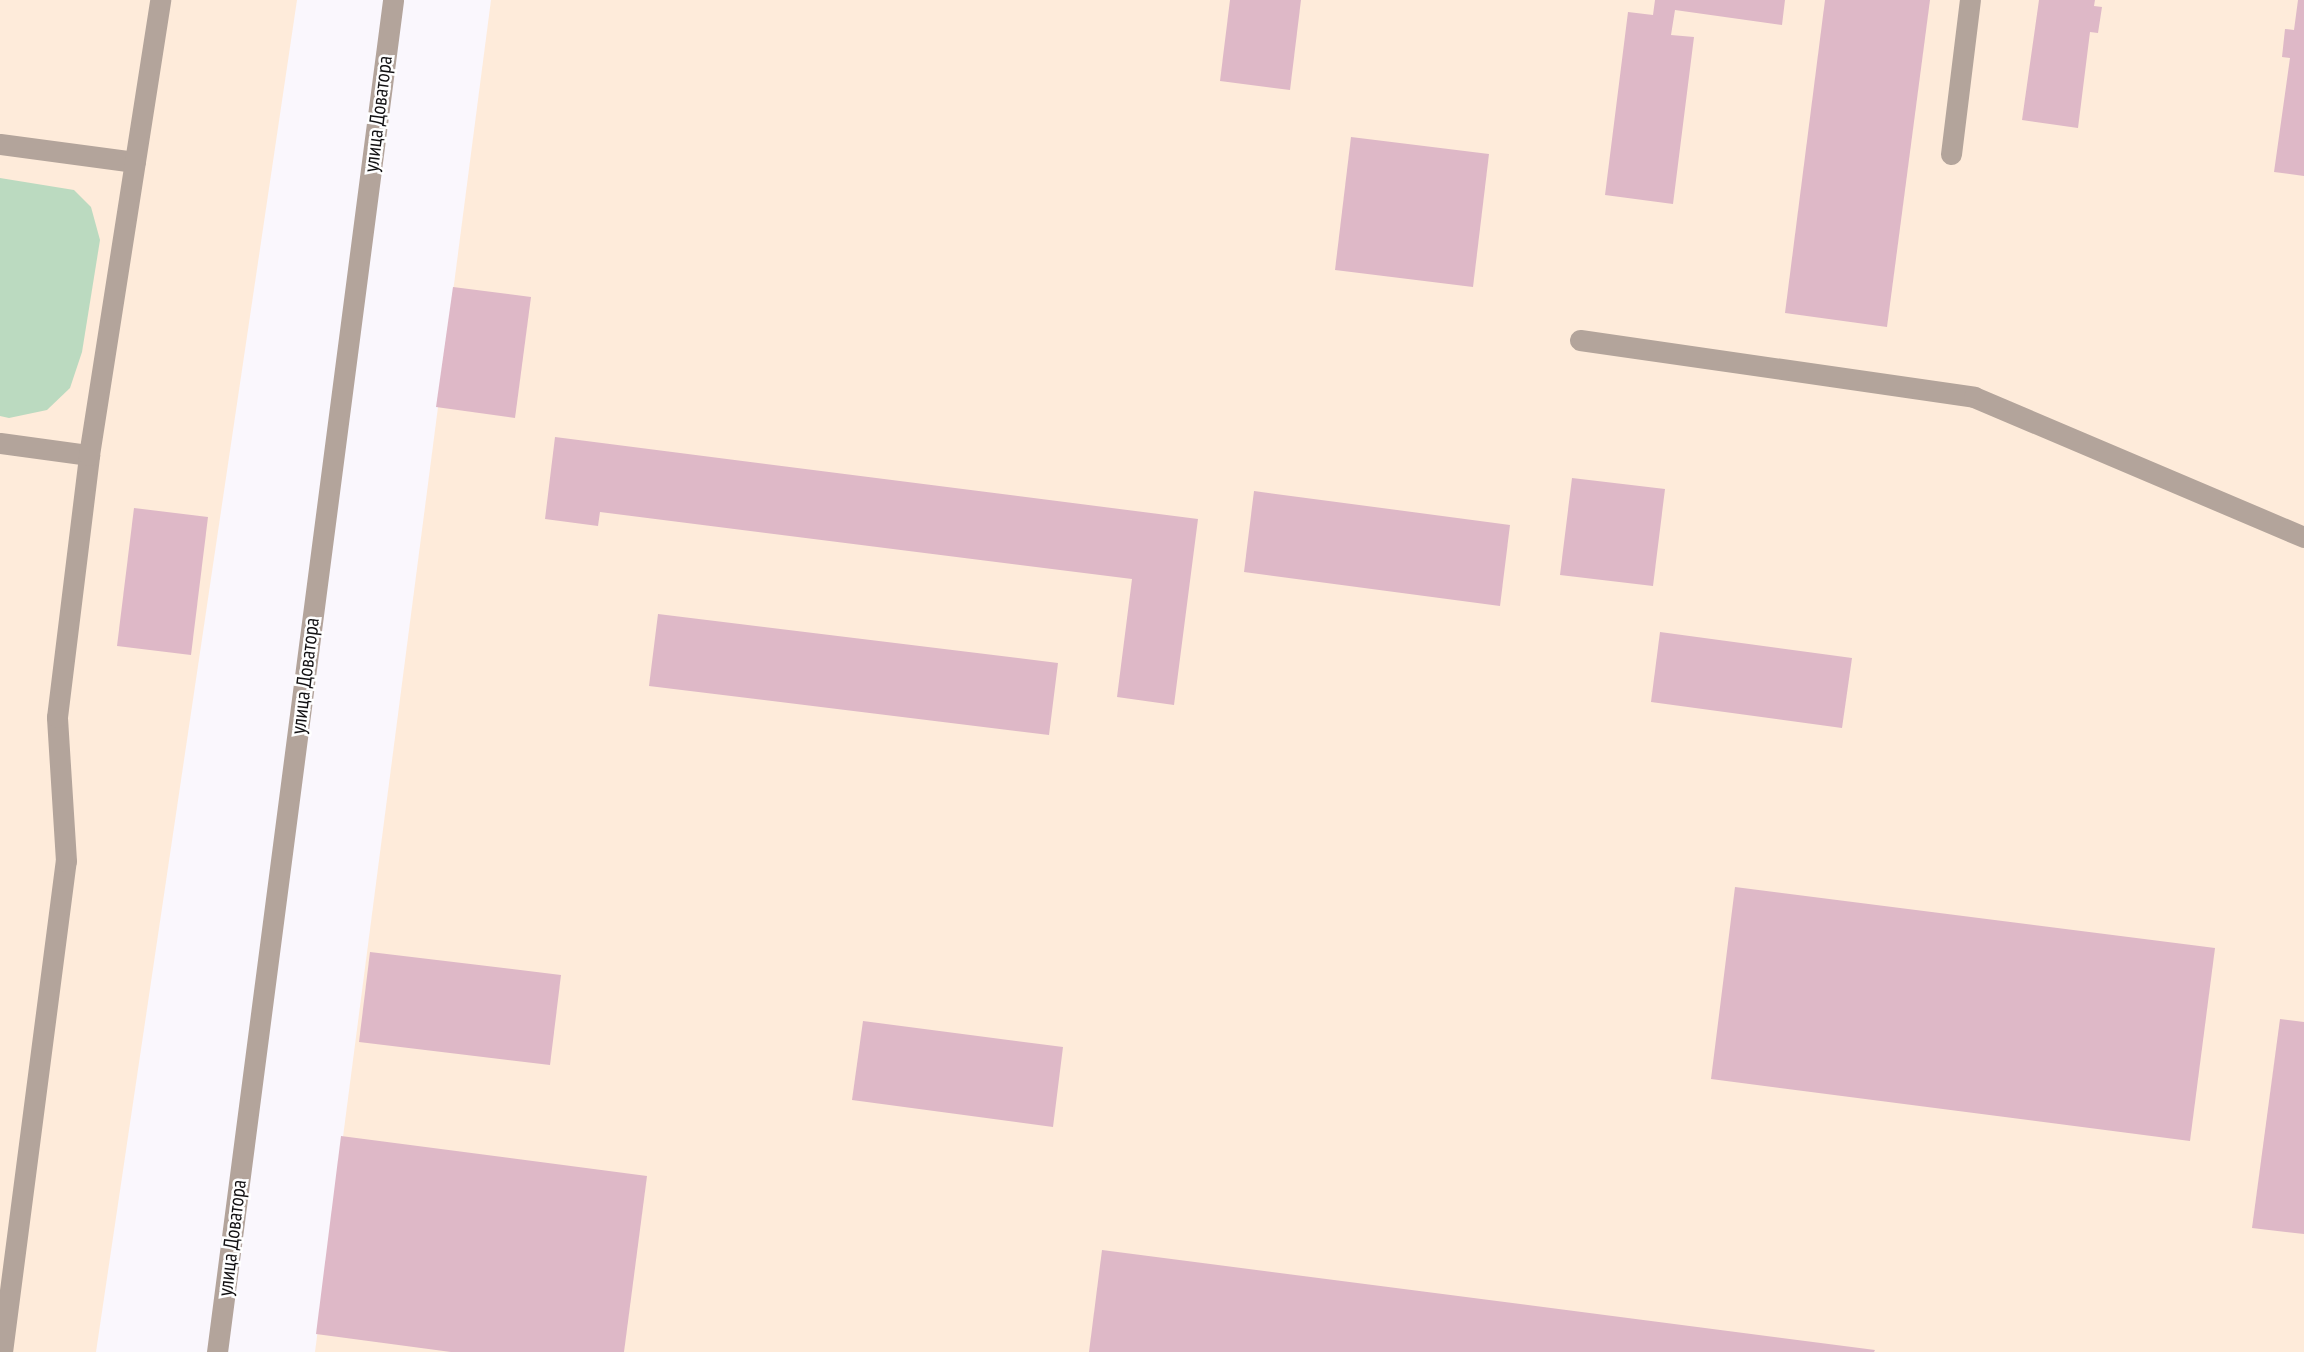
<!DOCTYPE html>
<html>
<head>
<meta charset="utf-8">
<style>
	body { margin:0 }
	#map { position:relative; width:2304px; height:1352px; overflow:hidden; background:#faf7fd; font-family:"PT Sans Narrow",sans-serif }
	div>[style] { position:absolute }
	.industrial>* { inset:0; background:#feebda }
	.green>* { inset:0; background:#bbdac0 }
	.building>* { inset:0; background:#deb8c7 }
	.service>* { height:21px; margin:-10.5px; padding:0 10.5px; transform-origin:10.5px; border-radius:10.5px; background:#b3a49b }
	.minor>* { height:21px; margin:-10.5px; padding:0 10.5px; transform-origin:10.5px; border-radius:10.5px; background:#b3a49b }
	span { translate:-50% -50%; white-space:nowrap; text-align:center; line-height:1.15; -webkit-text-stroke:5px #fff; paint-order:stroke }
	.street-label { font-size:21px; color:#111012 }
</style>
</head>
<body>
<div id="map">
	<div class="industrial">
		<div style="clip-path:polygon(0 0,297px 0,96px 1352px,0 1352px)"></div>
		<div style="clip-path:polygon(491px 0,2304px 0,2304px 1352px,315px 1352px)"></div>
	</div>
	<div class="green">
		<div style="clip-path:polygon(0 178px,74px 190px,91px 207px,100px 240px,82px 352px,70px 388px,47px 410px,9px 418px,0 416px)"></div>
	</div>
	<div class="building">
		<div style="clip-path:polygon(1230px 0,1301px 0,1290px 90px,1220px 81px)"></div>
		<div style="clip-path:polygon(1655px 0,1785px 0,1782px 25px,1675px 10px,1671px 35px,1694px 37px,1673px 204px,1605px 195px,1628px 12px,1653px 15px)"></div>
		<div style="clip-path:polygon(1825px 0,1930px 0,1887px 327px,1785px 313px)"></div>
		<div style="clip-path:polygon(2039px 0,2095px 0,2094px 6px,2102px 7px,2098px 33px,2090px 32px,2078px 128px,2022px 120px)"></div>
		<div style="clip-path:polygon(2298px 0,2304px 0,2304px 176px,2274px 172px,2290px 58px,2282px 57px,2285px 29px,2294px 30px)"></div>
		<div style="clip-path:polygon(1351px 137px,1489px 154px,1473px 287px,1335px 270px)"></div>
		<div style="clip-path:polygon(453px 287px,531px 297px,515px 418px,436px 407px)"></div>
		<div style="clip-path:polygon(555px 437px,1198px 519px,1174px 705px,1117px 697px,1132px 579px,600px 512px,598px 526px,545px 519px)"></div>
		<div style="clip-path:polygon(1572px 478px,1665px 489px,1653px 586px,1560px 575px)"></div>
		<div style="clip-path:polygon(1254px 491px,1510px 525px,1500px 606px,1244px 572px)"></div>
		<div style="clip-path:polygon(134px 508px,208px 517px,191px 655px,117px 646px)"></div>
		<div style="clip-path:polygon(658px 614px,1058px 663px,1049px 735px,649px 686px)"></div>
		<div style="clip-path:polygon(1660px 632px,1852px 658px,1842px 728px,1651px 702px)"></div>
		<div style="clip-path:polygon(1735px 887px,2215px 948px,2190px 1141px,1711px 1079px)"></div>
		<div style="clip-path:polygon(370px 952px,561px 975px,550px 1065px,359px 1042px)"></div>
		<div style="clip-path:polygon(2280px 1019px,2304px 1022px,2304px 1234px,2252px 1228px)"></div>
		<div style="clip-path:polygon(863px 1021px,1063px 1047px,1053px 1127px,852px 1100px)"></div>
		<div style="clip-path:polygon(341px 1136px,647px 1176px,624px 1352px,451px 1352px,316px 1334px)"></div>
		<div style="clip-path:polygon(1102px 1250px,1875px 1350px,1874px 1352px,1089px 1352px)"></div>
	</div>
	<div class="service">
		<div style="left:0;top:144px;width:136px;rotate:7.6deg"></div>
		<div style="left:1951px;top:154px;width:155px;rotate:-83deg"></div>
		<div style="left:1580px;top:340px;width:398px;rotate:8.2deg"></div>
		<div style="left:1974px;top:397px;width:358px;rotate:23deg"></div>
		<div style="left:0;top:443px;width:90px;rotate:7.7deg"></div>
		<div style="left:2px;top:1352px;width:495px;rotate:-82.6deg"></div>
		<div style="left:66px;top:861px;width:144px;rotate:-93.6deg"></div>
		<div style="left:57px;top:717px;width:264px;rotate:-83deg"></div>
		<div style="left:89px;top:455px;width:461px;rotate:-81.1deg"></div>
	</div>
	<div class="minor">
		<div style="left:217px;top:1352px;width:1363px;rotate:-82.58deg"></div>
	</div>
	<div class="street-label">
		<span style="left:378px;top:114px;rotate:-83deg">улица Доватора</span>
		<span style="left:305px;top:676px;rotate:-83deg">улица Доватора</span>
		<span style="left:232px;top:1238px;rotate:-83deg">улица Доватора</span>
	</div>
</div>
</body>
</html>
